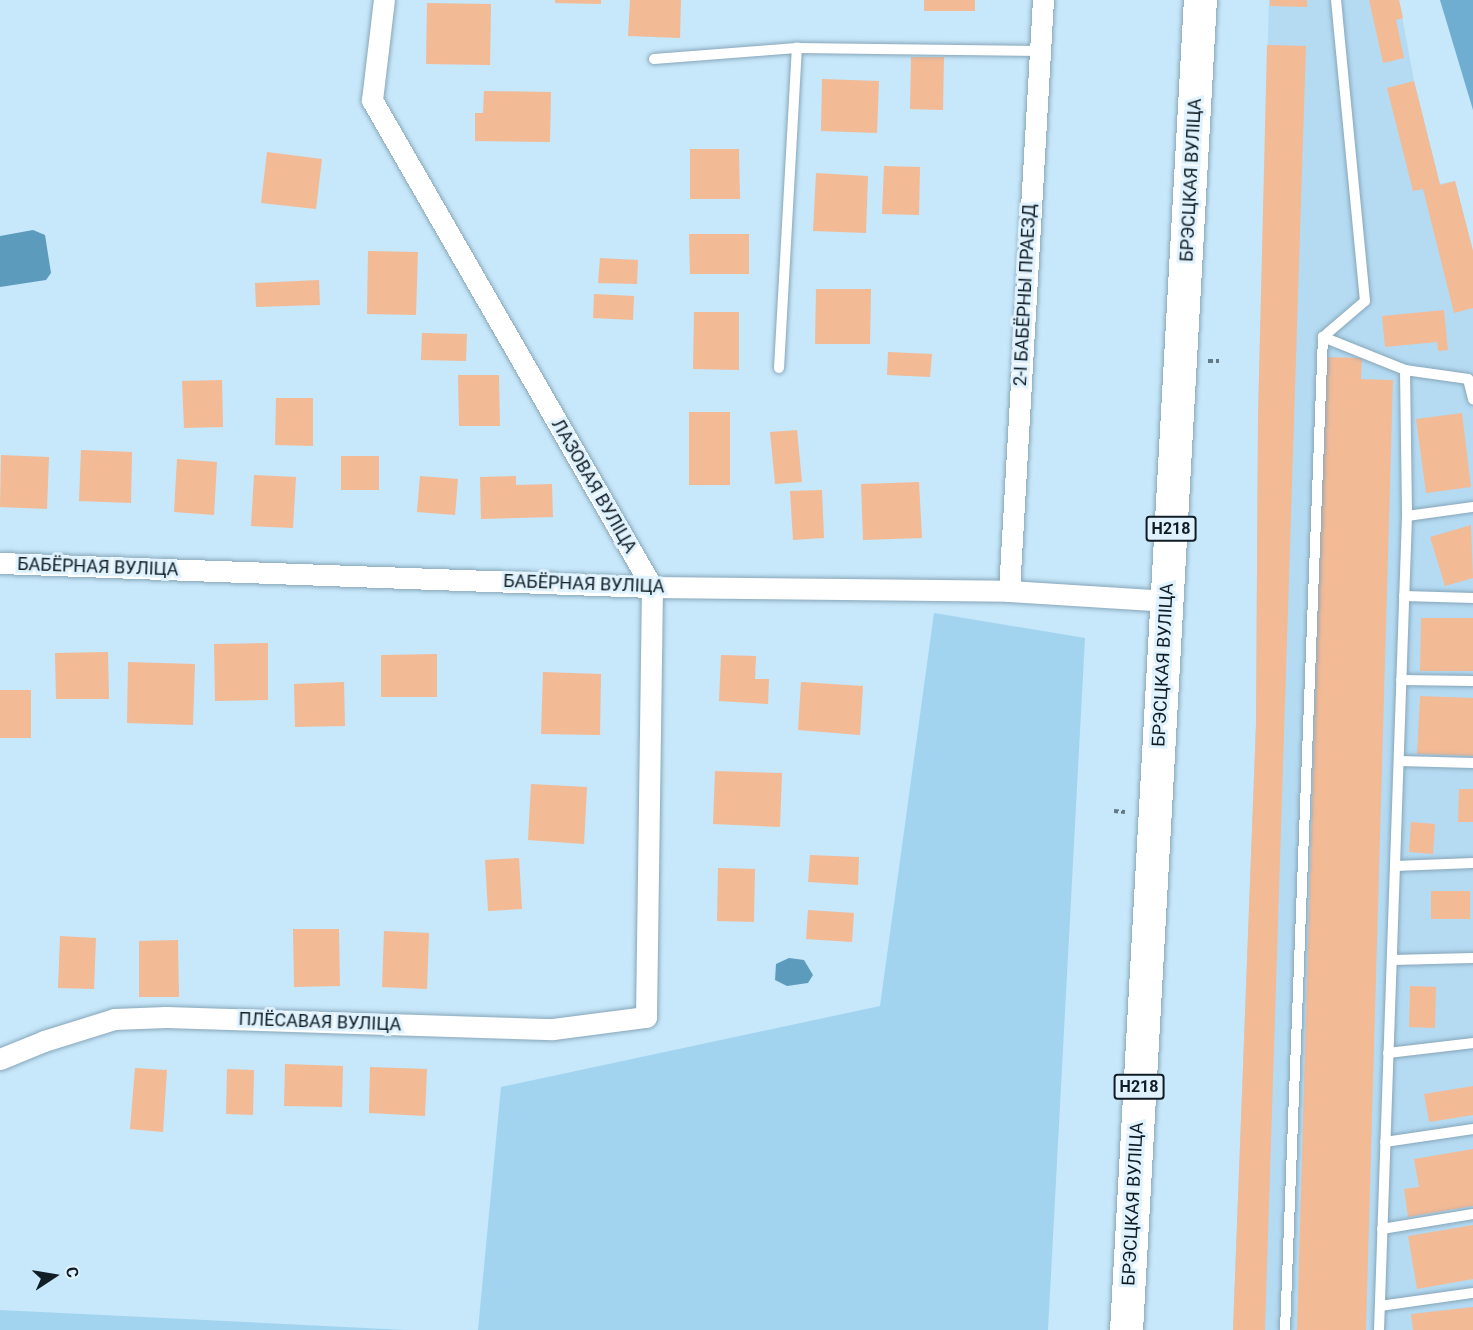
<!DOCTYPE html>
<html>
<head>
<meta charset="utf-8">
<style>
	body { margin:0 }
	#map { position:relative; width:1473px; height:1330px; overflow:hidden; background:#c7e7fa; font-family:Roboto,sans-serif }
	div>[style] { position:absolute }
	.built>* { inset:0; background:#b5dbf3 }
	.green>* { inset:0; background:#a2d4f0 }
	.forest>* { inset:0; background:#70aed1 }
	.water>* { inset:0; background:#5d9bbd }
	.building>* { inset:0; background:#f3ba96 }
	.path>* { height:4px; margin-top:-2px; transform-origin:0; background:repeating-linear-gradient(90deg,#647986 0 4.5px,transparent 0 7.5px) }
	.roads { filter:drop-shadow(0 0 2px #87a6b8) drop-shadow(0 0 2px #87a6b8) }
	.lane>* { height:10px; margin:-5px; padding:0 5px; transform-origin:5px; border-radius:5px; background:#fff }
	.street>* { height:21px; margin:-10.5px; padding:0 10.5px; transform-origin:10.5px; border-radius:10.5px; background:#fff }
	.primary>* { height:33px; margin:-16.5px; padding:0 16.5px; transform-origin:16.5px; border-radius:16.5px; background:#fff }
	span { translate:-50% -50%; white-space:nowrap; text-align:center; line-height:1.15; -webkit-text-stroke:6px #dff2fe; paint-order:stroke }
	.shield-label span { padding:2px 4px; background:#dff2fe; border:2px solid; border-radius:4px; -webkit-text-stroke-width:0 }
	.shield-label { font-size:16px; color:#111d24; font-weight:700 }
	.street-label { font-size:18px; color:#111d24 }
	.north { position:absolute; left:24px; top:1246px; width:60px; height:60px; -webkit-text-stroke:4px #dff2fe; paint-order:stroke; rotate:78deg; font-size:16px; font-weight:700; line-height:24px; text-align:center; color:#111d24 }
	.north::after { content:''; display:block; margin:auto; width:21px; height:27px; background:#111d24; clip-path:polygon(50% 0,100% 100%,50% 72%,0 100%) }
</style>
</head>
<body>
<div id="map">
	<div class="built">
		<div style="clip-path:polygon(1269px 0,1399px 0,1414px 81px,1440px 184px,1455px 181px,1473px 251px,1473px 1330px,1233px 1330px,1256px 724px,1258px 417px)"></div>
	</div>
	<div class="green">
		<div style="clip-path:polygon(934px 613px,1085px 638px,1048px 1330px,478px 1330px,501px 1087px,880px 1006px)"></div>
		<div style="clip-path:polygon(0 1310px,406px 1330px,0 1330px)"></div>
	</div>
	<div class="forest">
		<div style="clip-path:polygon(1440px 0,1473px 0,1473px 110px)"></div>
	</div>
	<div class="water">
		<div style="clip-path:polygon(33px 230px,45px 235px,51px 273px,46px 280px,0 287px,0 236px)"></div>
		<div style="clip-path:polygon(789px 958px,804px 960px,813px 975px,808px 983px,787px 986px,775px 980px,776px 964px)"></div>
	</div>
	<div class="building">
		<div style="clip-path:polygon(555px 0,601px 0,601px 4px,555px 3px)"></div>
		<div style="clip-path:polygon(630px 0,681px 0,680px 38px,628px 36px)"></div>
		<div style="clip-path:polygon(924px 0,975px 0,975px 11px,924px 11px)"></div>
		<div style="clip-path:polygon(1270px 0,1307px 0,1307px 7px,1270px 6px)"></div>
		<div style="clip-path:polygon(1369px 0,1399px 0,1403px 18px,1396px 20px,1404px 58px,1383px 63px)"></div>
		<div style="clip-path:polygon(427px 3px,491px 4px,490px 65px,426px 64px)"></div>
		<div style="clip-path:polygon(1267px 45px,1306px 46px,1265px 1330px,1233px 1330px,1256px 724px,1258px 417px)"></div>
		<div style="clip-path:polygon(911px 57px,944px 57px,943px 110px,910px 109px)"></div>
		<div style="clip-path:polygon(822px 79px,879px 81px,877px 133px,821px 131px)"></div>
		<div style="clip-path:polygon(1414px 81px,1440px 185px,1455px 181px,1473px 251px,1473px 308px,1454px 313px,1423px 189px,1413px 191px,1387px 88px)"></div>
		<div style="clip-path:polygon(484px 91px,551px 92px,550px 142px,475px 141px,475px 113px,483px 113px)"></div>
		<div style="clip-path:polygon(690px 149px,739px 149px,740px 199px,690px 199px)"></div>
		<div style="clip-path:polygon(267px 152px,322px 159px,316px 209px,261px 203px)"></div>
		<div style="clip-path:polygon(884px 166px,920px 167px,919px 215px,882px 214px)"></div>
		<div style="clip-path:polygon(816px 173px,868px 176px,866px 233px,813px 231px)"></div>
		<div style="clip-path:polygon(689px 234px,749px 234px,749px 274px,690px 274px)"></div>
		<div style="clip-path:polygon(368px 251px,418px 252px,416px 315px,367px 314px)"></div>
		<div style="clip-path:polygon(600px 258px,638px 260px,637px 284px,598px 283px)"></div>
		<div style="clip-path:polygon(319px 280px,320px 305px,256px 307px,255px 283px)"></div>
		<div style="clip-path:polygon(816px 289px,871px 289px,870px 344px,815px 344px)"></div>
		<div style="clip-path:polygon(594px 294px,634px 296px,633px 320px,593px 318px)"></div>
		<div style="clip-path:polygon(1444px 310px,1448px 350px,1438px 351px,1437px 342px,1385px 347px,1382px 316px)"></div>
		<div style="clip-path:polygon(694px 312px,739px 312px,739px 370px,693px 369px)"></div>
		<div style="clip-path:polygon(422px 333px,467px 334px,466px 361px,421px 360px)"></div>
		<div style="clip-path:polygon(888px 352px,932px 354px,930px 377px,887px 375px)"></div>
		<div style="clip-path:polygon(1325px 357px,1362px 358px,1361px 379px,1393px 380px,1366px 1330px,1297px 1330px)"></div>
		<div style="clip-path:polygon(458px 375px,499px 375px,500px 426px,459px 426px)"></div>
		<div style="clip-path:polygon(222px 380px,223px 427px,184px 428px,182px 381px)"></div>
		<div style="clip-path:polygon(276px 398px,313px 398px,313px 446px,275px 445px)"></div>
		<div style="clip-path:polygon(689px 412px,730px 412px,730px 485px,689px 485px)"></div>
		<div style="clip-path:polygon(1462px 413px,1471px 487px,1426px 493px,1416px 419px)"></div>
		<div style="clip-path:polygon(797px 430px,802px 482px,775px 484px,770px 432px)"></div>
		<div style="clip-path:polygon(81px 450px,132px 452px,131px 503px,79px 501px)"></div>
		<div style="clip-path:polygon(1px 455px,49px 457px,47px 509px,0 507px)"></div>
		<div style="clip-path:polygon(341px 456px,379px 456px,379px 490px,341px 490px)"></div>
		<div style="clip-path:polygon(177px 459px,217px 462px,214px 515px,174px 512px)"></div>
		<div style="clip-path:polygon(254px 475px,296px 477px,293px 528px,251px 526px)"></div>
		<div style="clip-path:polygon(420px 476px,458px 479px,455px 515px,417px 512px)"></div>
		<div style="clip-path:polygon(516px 476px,516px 485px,552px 484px,553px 517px,481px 519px,480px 477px)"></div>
		<div style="clip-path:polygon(919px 482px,922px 538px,863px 540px,861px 484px)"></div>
		<div style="clip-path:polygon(822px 490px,824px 538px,793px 540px,790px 491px)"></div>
		<div style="clip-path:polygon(1471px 525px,1473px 578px,1445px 586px,1430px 537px)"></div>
		<div style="clip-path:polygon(1421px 618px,1473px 618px,1473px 671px,1420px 671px)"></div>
		<div style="clip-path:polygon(268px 643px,268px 700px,215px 701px,214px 644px)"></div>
		<div style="clip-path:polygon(108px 652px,109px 699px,56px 699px,55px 653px)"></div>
		<div style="clip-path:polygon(437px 654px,437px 697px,381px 697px,381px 655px)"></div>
		<div style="clip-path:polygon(721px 655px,756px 656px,755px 679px,769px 679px,768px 704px,719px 701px)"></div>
		<div style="clip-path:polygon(128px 662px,195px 664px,193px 725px,127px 723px)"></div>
		<div style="clip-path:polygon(543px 672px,601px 674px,600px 735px,541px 734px)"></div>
		<div style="clip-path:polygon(344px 682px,345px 726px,295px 727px,294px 684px)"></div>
		<div style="clip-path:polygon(801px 682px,863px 686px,860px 735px,798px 730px)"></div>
		<div style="clip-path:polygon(0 690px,31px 690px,31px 738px,0 738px)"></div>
		<div style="clip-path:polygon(1420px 696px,1473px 698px,1473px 756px,1417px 754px)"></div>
		<div style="clip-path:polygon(715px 771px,782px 773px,780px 827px,713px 824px)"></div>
		<div style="clip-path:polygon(531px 784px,587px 787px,584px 844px,528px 840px)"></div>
		<div style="clip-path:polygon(1459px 789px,1473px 789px,1473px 822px,1458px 822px)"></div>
		<div style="clip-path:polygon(1411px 822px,1435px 824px,1433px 854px,1409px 852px)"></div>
		<div style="clip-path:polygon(810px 855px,859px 857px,858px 885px,808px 882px)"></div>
		<div style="clip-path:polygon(519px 858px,522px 909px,488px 911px,485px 860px)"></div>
		<div style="clip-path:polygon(718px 868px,755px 869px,754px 922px,717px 921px)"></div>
		<div style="clip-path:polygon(1431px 891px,1470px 891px,1470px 919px,1431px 919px)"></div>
		<div style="clip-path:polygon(808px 910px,854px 913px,852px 942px,806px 939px)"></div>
		<div style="clip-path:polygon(293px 929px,339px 929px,340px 986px,294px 987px)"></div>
		<div style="clip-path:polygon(384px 931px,429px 933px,427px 989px,382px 987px)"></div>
		<div style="clip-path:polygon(60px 936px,96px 938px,94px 989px,58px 988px)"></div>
		<div style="clip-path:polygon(178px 940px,179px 997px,139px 997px,139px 941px)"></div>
		<div style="clip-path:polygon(1410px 986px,1436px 987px,1435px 1028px,1409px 1027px)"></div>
		<div style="clip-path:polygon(285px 1064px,343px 1066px,342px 1107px,284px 1106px)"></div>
		<div style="clip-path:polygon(370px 1067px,427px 1069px,425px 1116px,369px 1113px)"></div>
		<div style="clip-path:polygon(135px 1068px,167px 1070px,163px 1132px,130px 1129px)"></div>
		<div style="clip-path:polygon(227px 1069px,254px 1070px,253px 1115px,226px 1114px)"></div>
		<div style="clip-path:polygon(1473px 1086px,1473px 1115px,1429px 1122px,1424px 1094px)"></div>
		<div style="clip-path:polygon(1473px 1149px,1473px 1206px,1408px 1217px,1404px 1189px,1419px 1187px,1414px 1159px)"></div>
		<div style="clip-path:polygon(1473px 1225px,1473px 1279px,1417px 1289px,1408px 1236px)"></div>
		<div style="clip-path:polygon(1473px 1307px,1473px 1330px,1413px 1330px,1411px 1314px)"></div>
	</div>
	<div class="path">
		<div style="left:1208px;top:361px;width:11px"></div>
		<div style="left:1114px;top:811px;width:11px;rotate:5deg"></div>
	</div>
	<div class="roads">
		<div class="lane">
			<div style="left:654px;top:59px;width:143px;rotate:-4.4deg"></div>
			<div style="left:797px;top:48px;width:243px;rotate:0.7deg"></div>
			<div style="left:1323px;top:337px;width:88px;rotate:21.9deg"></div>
			<div style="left:1405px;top:370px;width:146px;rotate:89.2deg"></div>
			<div style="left:779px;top:368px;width:321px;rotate:-86.8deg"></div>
			<div style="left:1405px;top:370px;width:64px;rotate:8.1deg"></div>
			<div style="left:1468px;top:379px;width:21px;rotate:76deg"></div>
			<div style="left:1404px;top:596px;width:69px;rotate:1.7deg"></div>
			<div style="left:1401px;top:680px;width:72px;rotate:0.8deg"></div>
			<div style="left:1399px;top:761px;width:74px;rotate:1.5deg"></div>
			<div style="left:1395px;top:866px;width:78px;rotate:-2.2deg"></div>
			<div style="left:1392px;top:960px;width:81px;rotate:-1.4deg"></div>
			<div style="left:1388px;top:1053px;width:86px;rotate:-6.7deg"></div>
			<div style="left:1385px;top:1142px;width:89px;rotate:-8.4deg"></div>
			<div style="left:1382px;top:1229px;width:92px;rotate:-9.4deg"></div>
			<div style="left:1380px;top:1306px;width:94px;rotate:-8deg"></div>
			<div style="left:1285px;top:1330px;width:994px;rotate:-87.81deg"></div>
			<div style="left:1323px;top:337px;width:55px;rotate:-40.6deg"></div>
			<div style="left:1365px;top:301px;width:302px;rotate:-95.5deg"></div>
			<div style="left:1379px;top:1330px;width:814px;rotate:-88.03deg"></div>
			<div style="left:1407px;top:516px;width:67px;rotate:-7.8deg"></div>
		</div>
		<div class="street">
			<div style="left:0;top:563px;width:652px;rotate:2.11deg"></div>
			<div style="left:652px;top:587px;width:357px;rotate:0.6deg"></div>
			<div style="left:1009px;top:591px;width:158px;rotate:3.6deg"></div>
			<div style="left:1009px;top:591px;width:592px;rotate:-86.71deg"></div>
			<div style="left:0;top:1059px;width:48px;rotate:-22.2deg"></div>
			<div style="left:44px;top:1041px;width:73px;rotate:-17.4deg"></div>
			<div style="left:114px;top:1019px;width:52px;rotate:-2.2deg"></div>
			<div style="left:166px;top:1017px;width:387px;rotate:1.8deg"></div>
			<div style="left:553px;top:1029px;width:94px;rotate:-7.4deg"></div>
			<div style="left:646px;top:1017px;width:430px;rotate:-89.2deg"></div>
			<div style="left:652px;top:587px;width:562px;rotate:-119.9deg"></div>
			<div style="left:372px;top:100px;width:101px;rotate:-83.2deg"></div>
		</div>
		<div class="primary">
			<div style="left:1126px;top:1330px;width:1332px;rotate:-86.82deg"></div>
		</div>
	</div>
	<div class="shield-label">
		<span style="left:1171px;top:529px">Н218</span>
		<span style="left:1139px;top:1087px">Н218</span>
	</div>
	<div class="street-label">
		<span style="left:1191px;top:180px;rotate:-87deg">БРЭСЦКАЯ ВУЛІЦА</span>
		<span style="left:1025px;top:295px;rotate:-87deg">2-І БАБЁРНЫ ПРАЕЗД</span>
		<span style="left:594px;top:486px;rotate:60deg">ЛАЗОВАЯ ВУЛІЦА</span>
		<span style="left:98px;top:567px;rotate:2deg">БАБЁРНАЯ ВУЛІЦА</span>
		<span style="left:584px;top:584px;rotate:2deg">БАБЁРНАЯ ВУЛІЦА</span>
		<span style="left:1163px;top:665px;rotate:-87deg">БРЭСЦКАЯ ВУЛІЦА</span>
		<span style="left:320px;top:1022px;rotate:2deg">ПЛЁСАВАЯ ВУЛІЦА</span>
		<span style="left:1133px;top:1204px;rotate:-87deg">БРЭСЦКАЯ ВУЛІЦА</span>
	</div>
	<div class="north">С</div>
</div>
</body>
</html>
